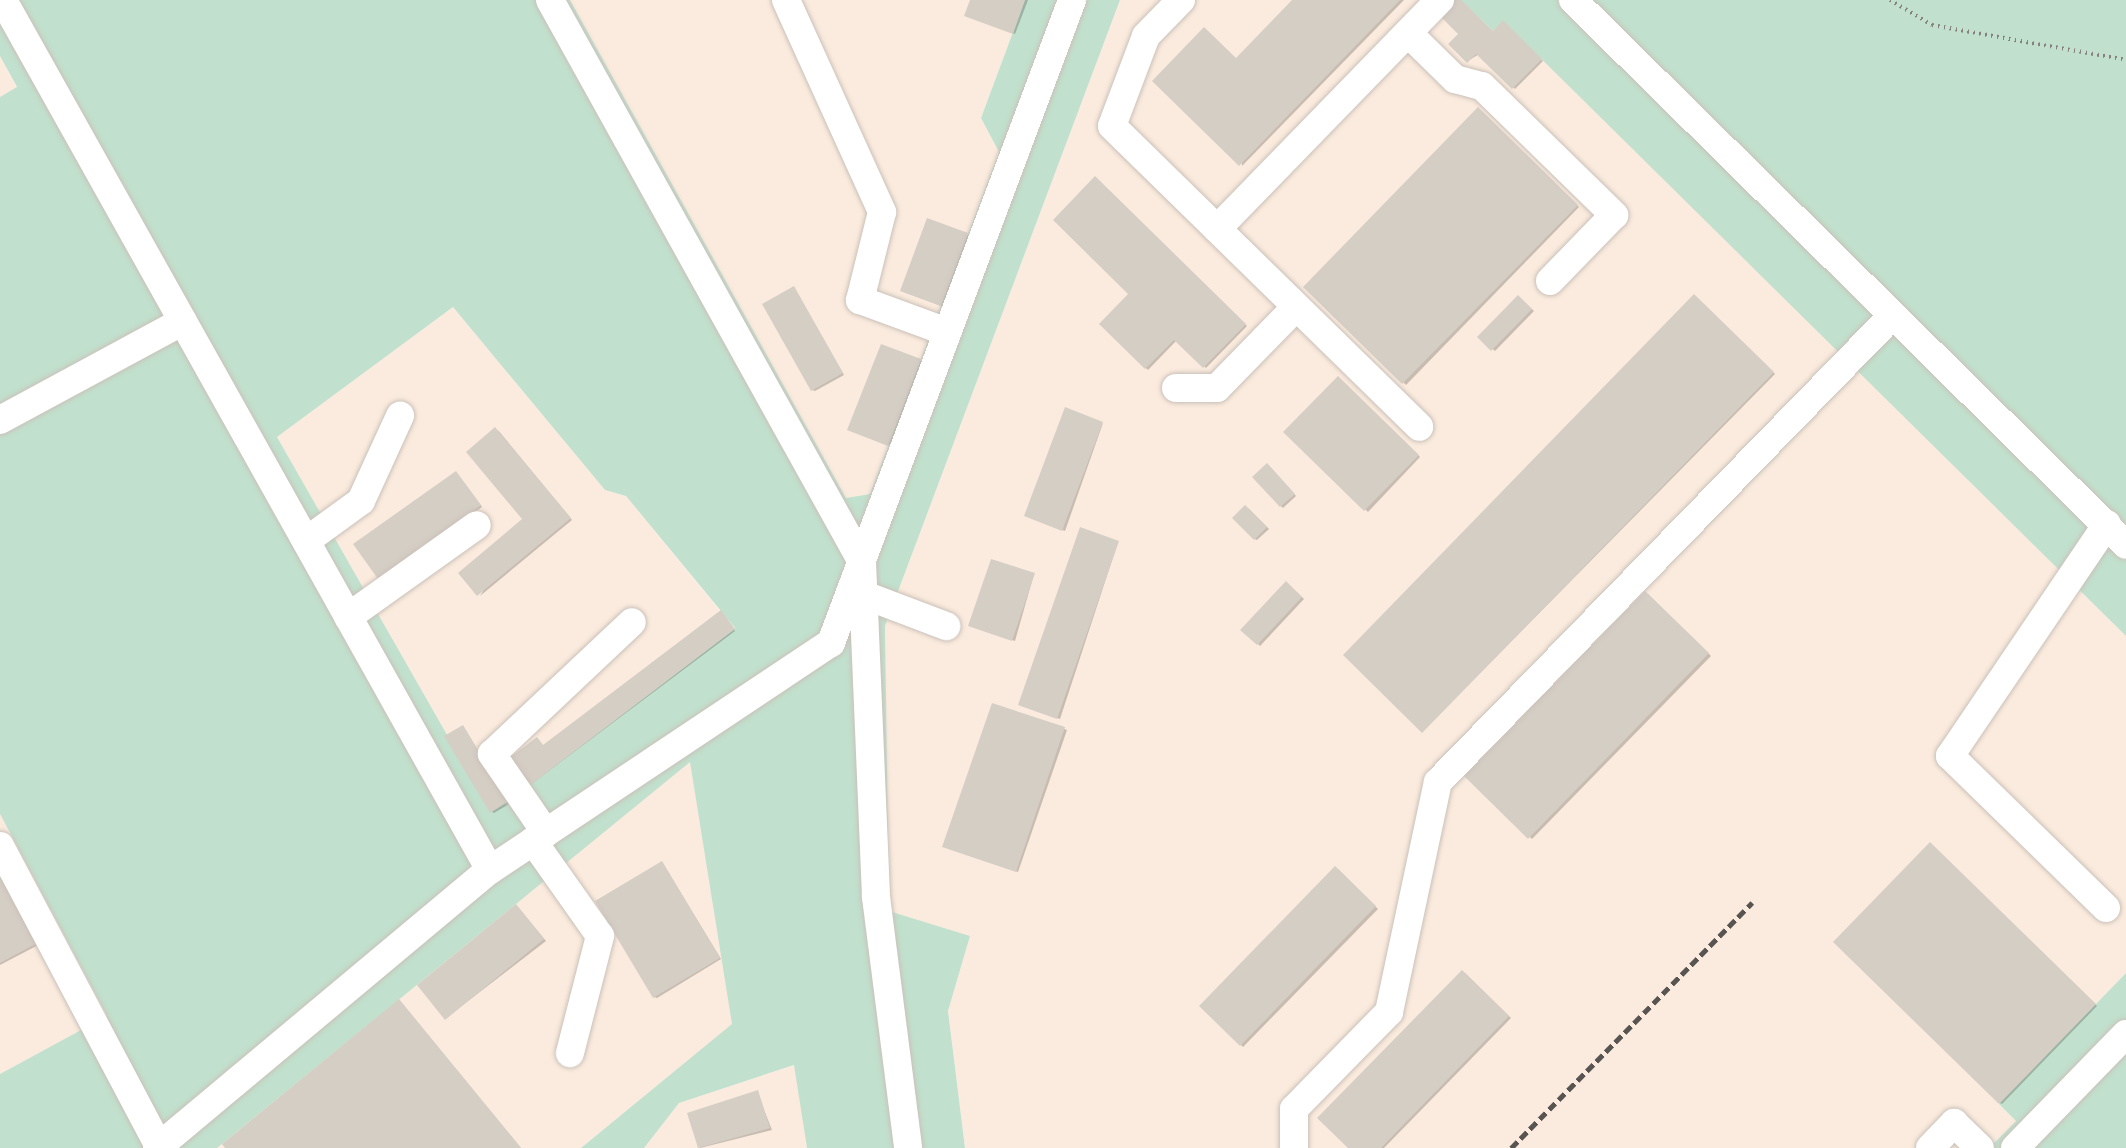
<!DOCTYPE html>
<html>
<head>
<meta charset="utf-8">
<style>
	body { margin:0 }
	#map { position:relative; width:2126px; height:1148px; overflow:hidden; background:#fef8f4; font-family:Roboto,sans-serif }
	div>[style] { position:absolute }
	.built>* { inset:0; background:#fbebde }
	.green>* { inset:0; background:#c1e0cd }
	.shadow>* { inset:0; background:#0003 }
	.building>* { inset:0; background:#d5cec5 }
	.path>* { height:4px; margin-top:-2px; transform-origin:0; background:repeating-linear-gradient(90deg,#86817e 0 1.5px,transparent 0 6px) }
	.roads { filter:drop-shadow(0 0 2px #cac1b9) drop-shadow(0 0 2px #cac1b9) }
	.minor>* { height:28px; margin:-14px; padding:0 14px; transform-origin:14px; border-radius:14px; background:#fff }
	.rail>* { height:4.5px; margin-top:-2.25px; transform-origin:0; background:repeating-linear-gradient(90deg,#585451 0 9px,transparent 0 13.5px) }
	span { translate:-50% -50%; white-space:nowrap; text-align:center; line-height:1.15; -webkit-text-stroke:4.5px #fff; paint-order:stroke }
</style>
</head>
<body>
<div id="map">
	<div class="built">
		<div style="clip-path:polygon(570px 0,1025px 0,981px 118px,999px 152px,870px 494px,846px 498px)"></div>
		<div style="clip-path:polygon(1120px 0,1461px 0,1492px 30px,1503px 20px,2126px 636px,2126px 973px,1999px 1104px,2016px 1121px,1989px 1148px,965px 1148px,948px 1011px,970px 936px,889px 911px,885px 626px)"></div>
		<div style="clip-path:polygon(0 56px,17px 88px,0 97px)"></div>
		<div style="clip-path:polygon(453px 307px,605px 490px,626px 496px,735px 629px,490px 813px,277px 437px)"></div>
		<div style="clip-path:polygon(690px 761px,733px 1024px,581px 1148px,217px 1148px)"></div>
		<div style="clip-path:polygon(0 814px,107px 1017px,0 1074px)"></div>
		<div style="clip-path:polygon(795px 1065px,807px 1148px,644px 1148px,679px 1103px)"></div>
	</div>
	<div class="green">
		<div style="clip-path:polygon(evenodd,0 0,570px 0,846px 498px,870px 494px,999px 152px,981px 118px,1025px 0,1120px 0,885px 626px,889px 911px,970px 936px,948px 1011px,965px 1148px,807px 1148px,794px 1065px,679px 1103px,644px 1148px,581px 1148px,732px 1024px,690px 762px,217px 1148px,0 1148px,0 1074px,107px 1016px,0 814px,0 97px,17px 87px,0 56px,0 0,453px 307px,605px 490px,626px 496px,735px 628px,491px 812px,277px 437px,453px 307px)"></div>
		<div style="clip-path:polygon(1461px 0,2126px 0,2126px 636px,1503px 21px,1493px 31px)"></div>
		<div style="clip-path:polygon(2126px 973px,2126px 1148px,1989px 1148px,2016px 1121px,1999px 1104px)"></div>
	</div>
	<div class="shadow">
		<div style="clip-path:polygon(972px 0,1028px 0,1015px 34px,968px 17px)"></div>
		<div style="clip-path:polygon(1294px 0,1404px 0,1242px 166px,1237px 59px)"></div>
		<div style="clip-path:polygon(1461px 0,1493px 32px,1505px 24px,1543px 61px,1515px 89px,1479px 54px,1468px 61px,1460px 34px)"></div>
		<div style="clip-path:polygon(1480px 110px,1579px 207px,1406px 385px,1305px 287px)"></div>
		<div style="clip-path:polygon(1098px 180px,1247px 326px,1206px 368px,1177px 340px,1148px 370px,1101px 324px,1130px 294px)"></div>
		<div style="clip-path:polygon(928px 220px,970px 236px,944px 307px,904px 292px)"></div>
		<div style="clip-path:polygon(794px 288px,844px 375px,815px 391px,812px 390px)"></div>
		<div style="clip-path:polygon(1697px 298px,1775px 374px,1423px 731px)"></div>
		<div style="clip-path:polygon(1521px 299px,1534px 311px,1495px 351px,1479px 337px)"></div>
		<div style="clip-path:polygon(881px 346px,923px 362px,891px 446px,852px 431px)"></div>
		<div style="clip-path:polygon(1341px 380px,1420px 457px,1368px 512px,1286px 432px)"></div>
		<div style="clip-path:polygon(1103px 423px,1065px 531px,1028px 517px)"></div>
		<div style="clip-path:polygon(498px 430px,572px 520px,480px 596px,524px 520px)"></div>
		<div style="clip-path:polygon(1270px 467px,1296px 496px,1283px 508px,1281px 506px)"></div>
		<div style="clip-path:polygon(456px 473px,482px 507px,381px 579px)"></div>
		<div style="clip-path:polygon(1248px 508px,1269px 529px,1257px 540px,1255px 539px)"></div>
		<div style="clip-path:polygon(1118px 542px,1060px 719px,1022px 706px)"></div>
		<div style="clip-path:polygon(1034px 574px,1015px 641px,973px 627px)"></div>
		<div style="clip-path:polygon(1289px 585px,1304px 599px,1260px 646px,1258px 644px)"></div>
		<div style="clip-path:polygon(1648px 594px,1711px 656px,1532px 839px,1467px 776px)"></div>
		<div style="clip-path:polygon(721px 612px,735px 631px,530px 785px,539px 740px,544px 747px)"></div>
		<div style="clip-path:polygon(993px 704px,1067px 730px,1018px 872px,947px 848px)"></div>
		<div style="clip-path:polygon(463px 727px,511px 803px,494px 813px,491px 811px)"></div>
		<div style="clip-path:polygon(1933px 846px,2097px 1006px,2002px 1104px,2000px 1103px)"></div>
		<div style="clip-path:polygon(662px 862px,721px 959px,657px 998px,654px 997px)"></div>
		<div style="clip-path:polygon(1338px 869px,1378px 909px,1243px 1047px,1241px 1045px)"></div>
		<div style="clip-path:polygon(0 870px,44px 942px,0 965px)"></div>
		<div style="clip-path:polygon(518px 907px,546px 941px,446px 1018px)"></div>
		<div style="clip-path:polygon(1465px 973px,1511px 1018px,1384px 1148px,1350px 1148px)"></div>
		<div style="clip-path:polygon(400px 1001px,521px 1148px,227px 1148px)"></div>
		<div style="clip-path:polygon(757px 1092px,772px 1130px,700px 1148px,689px 1114px)"></div>
	</div>
	<div class="building">
		<div style="clip-path:polygon(970px 0,1025px 0,1013px 34px,964px 16px)"></div>
		<div style="clip-path:polygon(1292px 0,1400px 0,1239px 166px,1152px 81px,1204px 27px,1236px 58px)"></div>
		<div style="clip-path:polygon(1451px 0,1461px 0,1493px 31px,1503px 20px,1542px 59px,1512px 89px,1476px 54px,1467px 63px,1448px 44px,1458px 34px,1437px 13px)"></div>
		<div style="clip-path:polygon(1478px 107px,1578px 205px,1402px 384px,1303px 287px)"></div>
		<div style="clip-path:polygon(1095px 176px,1246px 324px,1203px 368px,1174px 340px,1145px 369px,1099px 324px,1128px 294px,1053px 220px)"></div>
		<div style="clip-path:polygon(927px 218px,968px 233px,941px 306px,900px 291px)"></div>
		<div style="clip-path:polygon(794px 286px,843px 373px,811px 391px,762px 304px)"></div>
		<div style="clip-path:polygon(1694px 294px,1774px 372px,1422px 733px,1343px 655px)"></div>
		<div style="clip-path:polygon(1518px 295px,1532px 309px,1491px 351px,1477px 337px)"></div>
		<div style="clip-path:polygon(881px 344px,921px 359px,888px 446px,847px 430px)"></div>
		<div style="clip-path:polygon(1338px 376px,1419px 455px,1364px 511px,1283px 432px)"></div>
		<div style="clip-path:polygon(1065px 407px,1103px 422px,1062px 531px,1024px 516px)"></div>
		<div style="clip-path:polygon(495px 427px,571px 518px,477px 596px,458px 573px,522px 519px,466px 452px)"></div>
		<div style="clip-path:polygon(1267px 463px,1295px 494px,1280px 507px,1252px 477px)"></div>
		<div style="clip-path:polygon(456px 471px,481px 505px,378px 579px,353px 544px)"></div>
		<div style="clip-path:polygon(1245px 505px,1267px 527px,1254px 540px,1232px 518px)"></div>
		<div style="clip-path:polygon(1080px 527px,1119px 541px,1057px 719px,1018px 705px)"></div>
		<div style="clip-path:polygon(991px 559px,1035px 573px,1012px 641px,968px 626px)"></div>
		<div style="clip-path:polygon(1286px 581px,1302px 597px,1257px 645px,1240px 630px)"></div>
		<div style="clip-path:polygon(1645px 591px,1709px 653px,1528px 839px,1464px 776px)"></div>
		<div style="clip-path:polygon(721px 610px,735px 629px,529px 786px,508px 759px,537px 737px,543px 745px)"></div>
		<div style="clip-path:polygon(992px 703px,1065px 727px,1016px 872px,942px 847px)"></div>
		<div style="clip-path:polygon(463px 725px,509px 801px,490px 813px,444px 736px)"></div>
		<div style="clip-path:polygon(1930px 842px,2096px 1004px,1999px 1104px,1833px 942px)"></div>
		<div style="clip-path:polygon(662px 861px,720px 958px,653px 998px,595px 901px)"></div>
		<div style="clip-path:polygon(1335px 866px,1376px 906px,1240px 1046px,1199px 1006px)"></div>
		<div style="clip-path:polygon(0 868px,43px 940px,0 963px)"></div>
		<div style="clip-path:polygon(516px 904px,544px 939px,445px 1020px,417px 985px)"></div>
		<div style="clip-path:polygon(1462px 970px,1509px 1016px,1381px 1148px,1348px 1148px,1317px 1118px)"></div>
		<div style="clip-path:polygon(399px 999px,521px 1148px,225px 1148px,222px 1144px)"></div>
		<div style="clip-path:polygon(758px 1090px,770px 1128px,698px 1148px,687px 1113px)"></div>
	</div>
	<div class="path">
		<div style="left:1890px;top:0;width:49px;rotate:30.8deg"></div>
		<div style="left:1932px;top:25px;width:197px;rotate:10.2deg"></div>
	</div>
	<div class="roads">
		<div class="minor">
			<div style="left:3px;top:0;width:997px;rotate:60.76deg"></div>
			<div style="left:550px;top:0;width:643px;rotate:60.96deg"></div>
			<div style="left:862px;top:562px;width:335px;rotate:87.6deg"></div>
			<div style="left:876px;top:897px;width:253px;rotate:82.7deg"></div>
			<div style="left:786px;top:0;width:233px;rotate:65.6deg"></div>
			<div style="left:882px;top:212px;width:91px;rotate:104deg"></div>
			<div style="left:860px;top:300px;width:93px;rotate:20.2deg"></div>
			<div style="left:1181px;top:0;width:50px;rotate:134.2deg"></div>
			<div style="left:1146px;top:36px;width:96px;rotate:110.7deg"></div>
			<div style="left:1112px;top:126px;width:430px;rotate:44.4deg"></div>
			<div style="left:1573px;top:0;width:776px;rotate:44.58deg"></div>
			<div style="left:1408px;top:33px;width:66px;rotate:44.4deg"></div>
			<div style="left:1455px;top:79px;width:28px;rotate:15deg"></div>
			<div style="left:1482px;top:86px;width:185px;rotate:44.3deg"></div>
			<div style="left:1614px;top:215px;width:92px;rotate:134.1deg"></div>
			<div style="left:1217px;top:229px;width:320px;rotate:-45.8deg"></div>
			<div style="left:1176px;top:388px;width:41px"></div>
			<div style="left:1217px;top:388px;width:113px;rotate:-45.7deg"></div>
			<div style="left:0;top:420px;width:208px;rotate:-28.4deg"></div>
			<div style="left:306px;top:541px;width:68px;rotate:-36deg"></div>
			<div style="left:361px;top:501px;width:94px;rotate:-65.4deg"></div>
			<div style="left:851px;top:590px;width:102px;rotate:20.8deg"></div>
			<div style="left:348px;top:617px;width:158px;rotate:-35.5deg"></div>
			<div style="left:546px;top:833px;width:96px;rotate:-124.4deg"></div>
			<div style="left:492px;top:754px;width:192px;rotate:-43.3deg"></div>
			<div style="left:533px;top:841px;width:116px;rotate:54.8deg"></div>
			<div style="left:600px;top:936px;width:121px;rotate:104.4deg"></div>
			<div style="left:0;top:846px;width:340px;rotate:62.1deg"></div>
			<div style="left:2106px;top:908px;width:218px;rotate:-135.7deg"></div>
			<div style="left:1950px;top:756px;width:280px;rotate:-55.9deg"></div>
			<div style="left:157px;top:1148px;width:434px;rotate:-39.9deg"></div>
			<div style="left:490px;top:870px;width:410px;rotate:-33.7deg"></div>
			<div style="left:831px;top:643px;width:687px;rotate:-69.45deg"></div>
			<div style="left:1294px;top:1148px;width:39px;rotate:-90deg"></div>
			<div style="left:1294px;top:1109px;width:136px;rotate:-45.6deg"></div>
			<div style="left:1389px;top:1012px;width:235px;rotate:-78deg"></div>
			<div style="left:1438px;top:782px;width:652px;rotate:-45.75deg"></div>
			<div style="left:1930px;top:1148px;width:35px;rotate:-46deg"></div>
			<div style="left:1954px;top:1123px;width:36px;rotate:44deg"></div>
			<div style="left:2015px;top:1148px;width:159px;rotate:-45.8deg"></div>
		</div>
	</div>
	<div class="rail">
		<div style="left:1511px;top:1148px;width:344px;rotate:-45.5deg"></div>
	</div>
</div>
</body>
</html>
